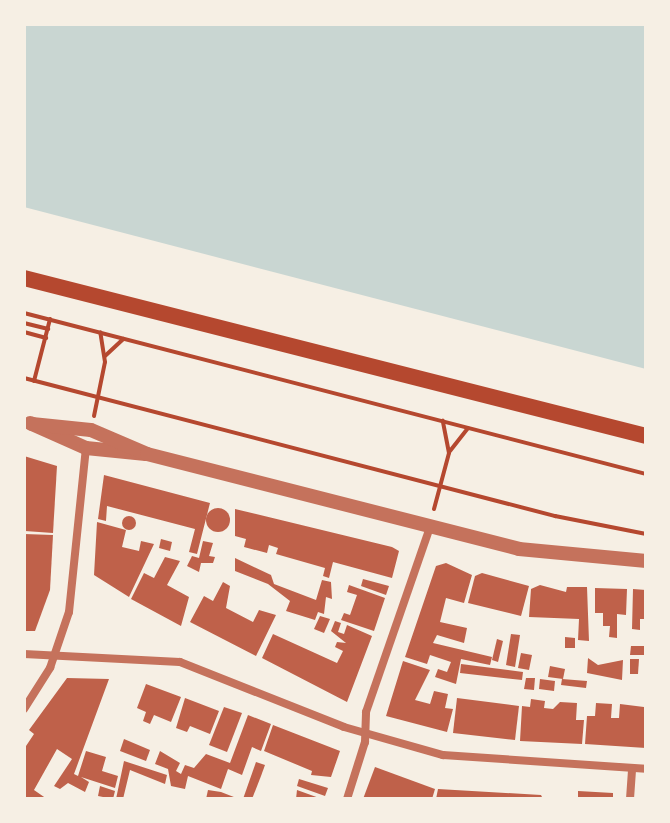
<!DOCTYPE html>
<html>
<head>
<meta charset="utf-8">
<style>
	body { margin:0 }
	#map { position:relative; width:670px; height:823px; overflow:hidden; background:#f6efe4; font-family:Quicksand,sans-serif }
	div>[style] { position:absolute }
	.water>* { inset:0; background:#c9d6d2 }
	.building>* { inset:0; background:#bf614a }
	.round { border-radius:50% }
	.path>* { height:4px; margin:-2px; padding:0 2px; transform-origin:2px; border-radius:2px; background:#b5482f }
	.minor>* { height:8px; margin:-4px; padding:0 4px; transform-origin:4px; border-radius:4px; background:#c5725c }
	.tertiary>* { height:14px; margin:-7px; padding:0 7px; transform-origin:7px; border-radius:7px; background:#c5725c }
	.secondary>* { height:16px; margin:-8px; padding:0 8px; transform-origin:8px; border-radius:8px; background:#b5482f }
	span { translate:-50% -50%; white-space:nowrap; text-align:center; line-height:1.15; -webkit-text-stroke:6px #f6efe4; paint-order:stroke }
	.frame { position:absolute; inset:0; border:26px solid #f6efe4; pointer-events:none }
</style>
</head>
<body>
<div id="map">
	<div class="water">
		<div style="clip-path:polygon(24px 24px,646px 24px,646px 369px,24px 207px)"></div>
	</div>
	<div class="building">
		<div style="clip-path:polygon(24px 456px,57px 466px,53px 533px,25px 531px)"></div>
		<div style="clip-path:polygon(104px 475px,210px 503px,197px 554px,189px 552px,195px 529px,107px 506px,106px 521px,98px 519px)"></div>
		<div class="round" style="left:206px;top:508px;width:24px;height:24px"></div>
		<div style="clip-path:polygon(235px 509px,392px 547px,399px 551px,392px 578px,333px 562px,329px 578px,323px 576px,325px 568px,276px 554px,278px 548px,269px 545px,267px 553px,244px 547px,246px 539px,235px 536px)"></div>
		<div class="round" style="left:122px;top:516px;width:14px;height:14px"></div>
		<div style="clip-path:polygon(97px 522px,126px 530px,122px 547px,139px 551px,141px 541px,154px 544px,129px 597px,94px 575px)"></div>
		<div style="clip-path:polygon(24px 534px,53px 535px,50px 590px,35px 631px,24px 631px)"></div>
		<div style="clip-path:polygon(161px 539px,172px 542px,170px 551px,159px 548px)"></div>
		<div style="clip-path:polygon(203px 541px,213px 543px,209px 556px,215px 557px,213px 563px,201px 563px,199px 572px,187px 566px,192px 556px,199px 558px)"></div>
		<div style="clip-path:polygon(165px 557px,180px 561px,167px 585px,189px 597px,181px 626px,131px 599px,144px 573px,154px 578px)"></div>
		<div style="clip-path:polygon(235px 558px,271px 575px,274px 584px,316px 600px,322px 580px,331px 582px,332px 599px,326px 597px,324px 614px,318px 612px,315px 620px,286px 611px,290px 601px,268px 584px,235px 571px)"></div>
		<div style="clip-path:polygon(446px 563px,472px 575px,464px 603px,446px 598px,440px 622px,467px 628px,464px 643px,437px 635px,433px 643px,492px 657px,490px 665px,461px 659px,456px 684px,435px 677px,438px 669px,447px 672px,451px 662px,430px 655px,427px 664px,405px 657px,436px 566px)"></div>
		<div style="clip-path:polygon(482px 573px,529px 586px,521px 616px,468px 603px,475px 576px)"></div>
		<div style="clip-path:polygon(363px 579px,389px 586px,386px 595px,361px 586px)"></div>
		<div style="clip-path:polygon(223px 582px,230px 586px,226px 608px,253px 622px,259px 610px,276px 615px,256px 656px,190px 622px,204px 596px,213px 601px)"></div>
		<div style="clip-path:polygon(349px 585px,385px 598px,374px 631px,341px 620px,344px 613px,350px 615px,357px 595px,347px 592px)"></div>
		<div style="clip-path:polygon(540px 585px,566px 592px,567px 587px,587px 587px,589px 641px,578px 640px,579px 619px,529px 617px,531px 589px)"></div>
		<div style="clip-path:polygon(595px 588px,627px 589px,626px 615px,617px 614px,617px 638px,609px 637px,610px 626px,603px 626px,603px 613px,595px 613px)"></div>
		<div style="clip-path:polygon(633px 589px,646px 590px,646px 619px,640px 619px,640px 630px,632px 629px)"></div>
		<div style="clip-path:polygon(320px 616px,330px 619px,324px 633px,314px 629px)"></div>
		<div style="clip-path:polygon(335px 621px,341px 623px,338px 632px,344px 634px,347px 625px,372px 636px,347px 702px,262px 658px,273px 634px,337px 663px,343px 651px,335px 647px,337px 642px,346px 643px,331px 631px)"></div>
		<div style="clip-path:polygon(511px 634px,520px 635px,515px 667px,506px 665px)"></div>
		<div style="clip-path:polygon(565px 637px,575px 638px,575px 648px,565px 648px)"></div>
		<div style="clip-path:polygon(497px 639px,503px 641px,498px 662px,492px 660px)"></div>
		<div style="clip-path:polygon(631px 646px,646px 646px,646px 655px,630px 655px)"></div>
		<div style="clip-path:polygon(521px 653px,532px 655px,529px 670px,518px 668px)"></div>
		<div style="clip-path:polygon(588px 658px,598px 665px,623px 660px,622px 680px,587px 673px)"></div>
		<div style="clip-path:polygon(630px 659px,639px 659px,638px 674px,630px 674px)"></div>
		<div style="clip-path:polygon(403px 661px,430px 670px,415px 700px,430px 704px,434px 691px,448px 694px,445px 708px,453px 709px,447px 732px,386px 716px)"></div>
		<div style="clip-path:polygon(461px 664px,523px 672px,522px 680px,460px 673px)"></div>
		<div style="clip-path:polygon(550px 666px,565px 669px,563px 679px,548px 677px)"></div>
		<div style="clip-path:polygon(67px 678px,109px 679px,74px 774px,78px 776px,86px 751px,106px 757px,102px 771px,118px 776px,115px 788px,81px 777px,89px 782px,85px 792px,68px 783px,60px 789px,54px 786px,72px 759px,57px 749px,34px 790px,47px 799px,24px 799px,24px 749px,34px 734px,29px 730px)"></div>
		<div style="clip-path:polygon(526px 678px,535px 678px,534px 690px,524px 689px)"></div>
		<div style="clip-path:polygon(540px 679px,555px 681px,554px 691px,539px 689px)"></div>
		<div style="clip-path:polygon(562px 679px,587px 681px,586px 688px,561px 685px)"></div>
		<div style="clip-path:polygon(146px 684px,181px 697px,171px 722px,154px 715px,150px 724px,143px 721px,146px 712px,137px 708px)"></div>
		<div style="clip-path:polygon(185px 698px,219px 711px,210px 734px,190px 726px,187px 732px,176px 728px)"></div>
		<div style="clip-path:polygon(457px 698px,519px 706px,515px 740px,453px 733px)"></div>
		<div style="clip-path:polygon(531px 699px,545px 701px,544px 708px,553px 709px,560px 702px,577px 703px,576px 720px,584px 720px,582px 744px,520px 741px,522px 706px,530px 707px)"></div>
		<div style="clip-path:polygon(596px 703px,612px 704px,611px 718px,619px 718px,620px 704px,644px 707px,646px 748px,585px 744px,587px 716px,595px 716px)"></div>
		<div style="clip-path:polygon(224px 707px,242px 713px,227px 752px,209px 745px)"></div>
		<div style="clip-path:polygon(248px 715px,271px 724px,261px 751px,252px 747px,242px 775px,228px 769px,221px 789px,188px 776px,185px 789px,171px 786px,168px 769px,155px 764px,160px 751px,180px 763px,176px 771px,181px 774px,185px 765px,194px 768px,206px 754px,230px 763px)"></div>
		<div style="clip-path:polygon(273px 725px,340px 751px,331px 777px,311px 775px,312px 771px,264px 751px)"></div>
		<div style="clip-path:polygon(124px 739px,150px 750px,146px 761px,120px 751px)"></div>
		<div style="clip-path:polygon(124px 761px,167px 775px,165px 784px,130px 770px,123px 799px,116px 799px)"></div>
		<div style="clip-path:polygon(256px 762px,265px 765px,261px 776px,252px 799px,243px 799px)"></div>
		<div style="clip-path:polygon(375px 767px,435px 789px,432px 799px,363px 799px)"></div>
		<div style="clip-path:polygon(299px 779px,328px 788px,325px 796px,297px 786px)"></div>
		<div style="clip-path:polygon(100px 786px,115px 791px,113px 799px,98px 796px)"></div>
		<div style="clip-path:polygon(438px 789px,541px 795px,543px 799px,436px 799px)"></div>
		<div style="clip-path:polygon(208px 790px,221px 792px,239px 799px,206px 799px)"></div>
		<div style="clip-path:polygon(297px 790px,322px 799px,296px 799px)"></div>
		<div style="clip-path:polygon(578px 791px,613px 793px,613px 799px,578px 799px)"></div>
	</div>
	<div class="path">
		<div style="left:24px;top:313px;width:642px;rotate:14.51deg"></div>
		<div style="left:24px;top:323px;width:25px;rotate:14deg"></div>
		<div style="left:24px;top:332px;width:23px;rotate:15deg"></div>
		<div style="left:105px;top:356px;width:25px;rotate:-43deg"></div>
		<div style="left:24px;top:378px;width:549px;rotate:14.57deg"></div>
		<div style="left:555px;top:516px;width:93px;rotate:11.2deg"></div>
		<div style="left:34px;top:381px;width:64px;rotate:-75.5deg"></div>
		<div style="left:94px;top:416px;width:55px;rotate:-78.5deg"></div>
		<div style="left:105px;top:362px;width:30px;rotate:-99deg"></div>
		<div style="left:450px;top:451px;width:29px;rotate:-52deg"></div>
		<div style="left:434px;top:509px;width:58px;rotate:-75deg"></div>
		<div style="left:449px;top:453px;width:33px;rotate:-101deg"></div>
	</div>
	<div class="minor">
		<div style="left:24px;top:654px;width:156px;rotate:2.9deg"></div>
		<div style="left:180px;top:662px;width:176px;rotate:21.6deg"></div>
		<div style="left:344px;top:727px;width:103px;rotate:15.8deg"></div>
		<div style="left:443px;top:755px;width:203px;rotate:3.9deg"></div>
		<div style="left:24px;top:709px;width:49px;rotate:-57.6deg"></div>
		<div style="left:50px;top:668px;width:59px;rotate:-71.3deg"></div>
		<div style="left:69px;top:612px;width:165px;rotate:-84.1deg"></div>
		<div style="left:347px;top:799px;width:60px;rotate:-72.5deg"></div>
		<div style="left:365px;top:742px;width:30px;rotate:-88deg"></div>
		<div style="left:366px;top:712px;width:196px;rotate:-70.9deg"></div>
		<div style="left:630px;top:799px;width:31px;rotate:-86deg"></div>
	</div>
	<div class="tertiary">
		<div style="left:30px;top:423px;width:61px;rotate:24.1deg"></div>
		<div style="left:86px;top:448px;width:60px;rotate:5.7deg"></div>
		<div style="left:32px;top:424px;width:59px;rotate:5.8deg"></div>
		<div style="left:91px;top:430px;width:61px;rotate:23.2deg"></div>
		<div style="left:147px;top:454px;width:384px;rotate:14.3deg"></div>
		<div style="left:519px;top:549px;width:128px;rotate:5.4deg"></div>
	</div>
	<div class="secondary">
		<div style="left:24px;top:278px;width:642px;rotate:14.25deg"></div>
	</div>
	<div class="frame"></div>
</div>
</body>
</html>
